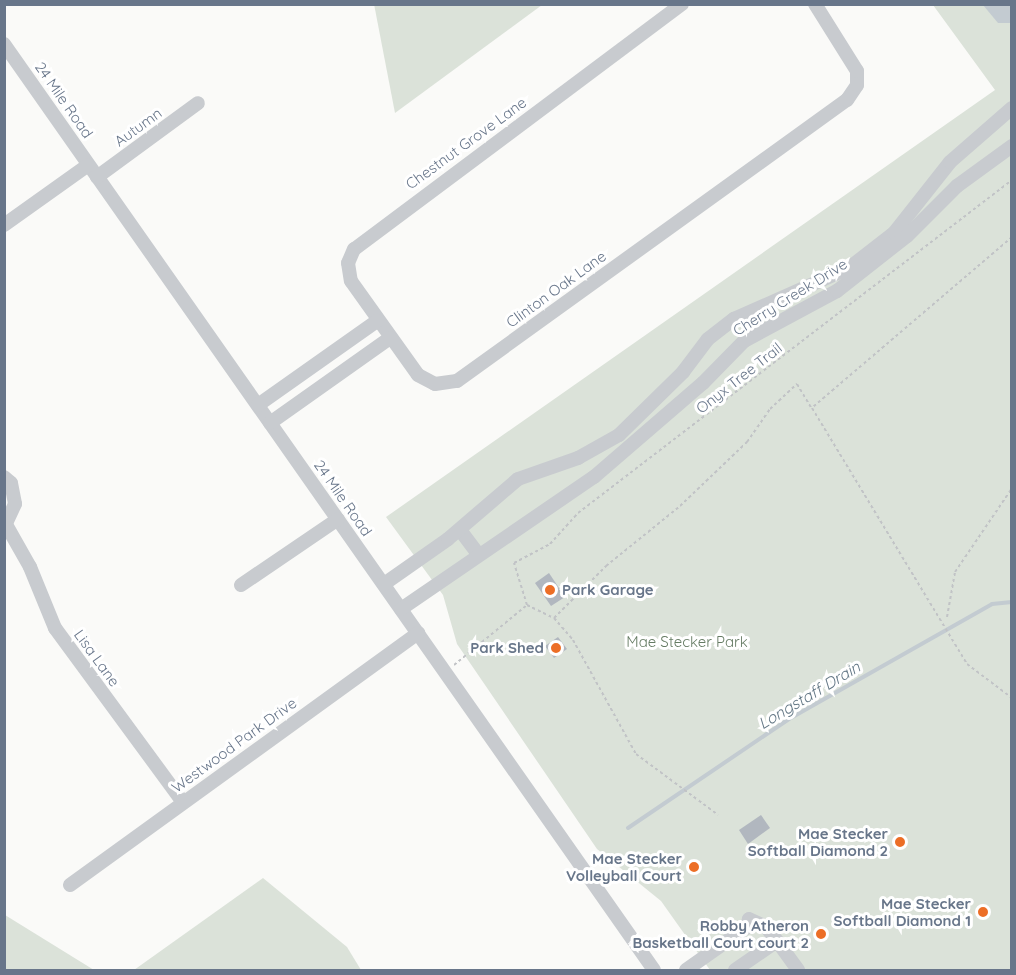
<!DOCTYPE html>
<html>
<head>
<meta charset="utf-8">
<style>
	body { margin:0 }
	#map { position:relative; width:1016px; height:975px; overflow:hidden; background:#fafaf8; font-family:Quicksand,sans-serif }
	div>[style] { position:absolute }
	.green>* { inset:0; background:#dbe2d9 }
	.water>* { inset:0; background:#c3cbd1 }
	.stream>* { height:4px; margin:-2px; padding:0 2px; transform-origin:2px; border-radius:2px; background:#c3cbd1 }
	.building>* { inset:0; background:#b1b7bf }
	.path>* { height:2px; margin-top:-1px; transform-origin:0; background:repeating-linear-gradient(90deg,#c1c3c6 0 3px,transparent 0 6px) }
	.minor>* { height:14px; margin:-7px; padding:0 7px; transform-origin:7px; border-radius:7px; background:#c8cbcf }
	.dots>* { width:16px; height:16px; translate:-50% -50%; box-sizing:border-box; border:3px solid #fff; border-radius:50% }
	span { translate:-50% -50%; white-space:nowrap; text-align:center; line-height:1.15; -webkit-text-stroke:6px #fff; paint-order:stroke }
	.street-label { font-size:15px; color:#68768a }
	.poi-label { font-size:15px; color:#68768a; font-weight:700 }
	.left { translate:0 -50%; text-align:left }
	.right { translate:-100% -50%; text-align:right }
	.park-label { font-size:15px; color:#657b63 }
	.water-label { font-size:16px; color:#637785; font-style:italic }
	.frame { position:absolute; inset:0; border:6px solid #68768a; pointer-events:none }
</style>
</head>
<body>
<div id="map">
	<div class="green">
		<div style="clip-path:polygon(374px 4px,542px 4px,542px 5px,395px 113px)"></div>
		<div style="clip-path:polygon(933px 5px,1011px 5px,1011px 970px,710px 970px,661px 901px,597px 849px,457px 644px,443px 595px,386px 517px,995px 90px)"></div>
		<div style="clip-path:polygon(263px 878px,347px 947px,361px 970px,134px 970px)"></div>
		<div style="clip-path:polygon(5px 915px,94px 970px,5px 970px)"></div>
	</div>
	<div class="water">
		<div style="clip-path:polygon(983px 5px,1011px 5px,1011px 23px,998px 23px)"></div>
	</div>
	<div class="stream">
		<div style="left:628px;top:828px;width:194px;rotate:-34.1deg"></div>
		<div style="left:789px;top:719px;width:233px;rotate:-29.5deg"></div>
		<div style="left:992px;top:604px;width:20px;rotate:-6deg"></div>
	</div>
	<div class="building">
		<div style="clip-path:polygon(549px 573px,565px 597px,551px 606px,535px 583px)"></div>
		<div style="clip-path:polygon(558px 637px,567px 649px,554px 658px,545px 646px)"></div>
		<div style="clip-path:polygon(761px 815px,770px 828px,748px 844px,739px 830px)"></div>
	</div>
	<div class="path">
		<div style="left:1012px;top:237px;width:263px;rotate:139.5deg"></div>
		<div style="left:812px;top:408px;width:299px;rotate:58.8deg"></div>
		<div style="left:967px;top:664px;width:56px;rotate:37.1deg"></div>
		<div style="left:527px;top:605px;width:44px;rotate:-107.2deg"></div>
		<div style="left:514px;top:563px;width:41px;rotate:-27.8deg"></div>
		<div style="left:550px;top:544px;width:42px;rotate:-47.9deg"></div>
		<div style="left:578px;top:513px;width:547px;rotate:-37.5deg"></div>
		<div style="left:947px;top:617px;width:46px;rotate:-79.9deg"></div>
		<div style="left:955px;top:572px;width:102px;rotate:-55.8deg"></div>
		<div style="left:554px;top:618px;width:74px;rotate:-45deg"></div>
		<div style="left:606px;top:566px;width:95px;rotate:-39deg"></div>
		<div style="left:680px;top:506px;width:93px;rotate:-43.7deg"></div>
		<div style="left:747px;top:442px;width:40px;rotate:-55.1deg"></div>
		<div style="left:770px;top:409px;width:37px;rotate:-43deg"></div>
		<div style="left:797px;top:384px;width:27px;rotate:59deg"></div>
		<div style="left:454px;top:665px;width:94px;rotate:-39.4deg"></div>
		<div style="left:527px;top:605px;width:30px;rotate:26deg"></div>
		<div style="left:554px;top:618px;width:29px;rotate:49deg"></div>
		<div style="left:573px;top:640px;width:130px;rotate:61.1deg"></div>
		<div style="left:636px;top:754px;width:102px;rotate:36.6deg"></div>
	</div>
	<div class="minor">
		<div style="left:682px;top:4px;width:409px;rotate:143.2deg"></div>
		<div style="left:354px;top:249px;width:15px;rotate:113deg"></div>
		<div style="left:348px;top:263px;width:18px;rotate:81deg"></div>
		<div style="left:351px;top:281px;width:115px;rotate:54.5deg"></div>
		<div style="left:418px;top:375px;width:19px;rotate:28deg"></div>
		<div style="left:435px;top:384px;width:22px;rotate:-8deg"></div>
		<div style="left:457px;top:381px;width:481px;rotate:-35.8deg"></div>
		<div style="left:847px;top:100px;width:18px;rotate:-56deg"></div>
		<div style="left:857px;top:85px;width:14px;rotate:-90deg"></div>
		<div style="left:857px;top:71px;width:79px;rotate:-122.1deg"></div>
		<div style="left:4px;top:44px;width:1131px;rotate:54.93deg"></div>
		<div style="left:97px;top:177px;width:125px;rotate:-36.2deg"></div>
		<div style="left:4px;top:225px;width:103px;rotate:-35.5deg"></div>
		<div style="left:258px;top:405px;width:146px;rotate:-35.2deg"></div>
		<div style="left:270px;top:423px;width:147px;rotate:-35.3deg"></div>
		<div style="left:4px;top:477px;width:9px;rotate:41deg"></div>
		<div style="left:11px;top:483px;width:21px;rotate:79deg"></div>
		<div style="left:15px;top:504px;width:21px;rotate:115deg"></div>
		<div style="left:4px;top:521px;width:53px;rotate:60.5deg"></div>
		<div style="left:30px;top:567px;width:66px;rotate:67.7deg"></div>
		<div style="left:55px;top:628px;width:216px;rotate:53.7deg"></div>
		<div style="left:460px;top:530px;width:30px;rotate:53deg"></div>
		<div style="left:384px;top:584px;width:78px;rotate:-35.1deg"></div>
		<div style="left:448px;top:539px;width:92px;rotate:-40.6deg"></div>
		<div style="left:518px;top:479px;width:64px;rotate:-19.3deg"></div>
		<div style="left:578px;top:458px;width:47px;rotate:-29.3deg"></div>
		<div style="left:619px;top:435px;width:90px;rotate:-44.5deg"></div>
		<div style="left:683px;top:372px;width:41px;rotate:-52.9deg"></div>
		<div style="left:708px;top:339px;width:33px;rotate:-38deg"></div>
		<div style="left:734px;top:319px;width:126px;rotate:-23.9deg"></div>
		<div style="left:849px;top:268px;width:57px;rotate:-37.9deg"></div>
		<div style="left:894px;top:233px;width:90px;rotate:-51.7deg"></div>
		<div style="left:950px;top:162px;width:82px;rotate:-41.1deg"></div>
		<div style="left:241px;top:585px;width:117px;rotate:-34.2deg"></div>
		<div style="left:401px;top:609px;width:234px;rotate:-34.4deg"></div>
		<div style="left:594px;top:477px;width:144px;rotate:-40.8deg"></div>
		<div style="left:703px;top:383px;width:59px;rotate:-45.7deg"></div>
		<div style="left:744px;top:341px;width:106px;rotate:-28.3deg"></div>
		<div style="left:837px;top:291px;width:89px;rotate:-38.2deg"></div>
		<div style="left:907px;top:236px;width:71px;rotate:-45deg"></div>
		<div style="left:957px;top:186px;width:68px;rotate:-36deg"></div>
		<div style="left:70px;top:885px;width:430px;rotate:-35.9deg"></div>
		<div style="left:686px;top:970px;width:75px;rotate:-35.2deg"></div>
		<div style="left:747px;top:927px;width:8px;rotate:-76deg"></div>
		<div style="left:749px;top:919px;width:19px;rotate:25deg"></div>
		<div style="left:766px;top:927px;width:18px;rotate:52deg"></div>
		<div style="left:735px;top:970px;width:51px;rotate:-34.6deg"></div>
		<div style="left:777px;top:941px;width:36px;rotate:54deg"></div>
	</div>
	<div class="dots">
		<div style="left:550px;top:590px;background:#ec6e26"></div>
		<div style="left:556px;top:648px;background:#ec6e26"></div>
		<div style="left:900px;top:842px;background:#ec6e26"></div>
		<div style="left:694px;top:867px;background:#ec6e26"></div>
		<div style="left:983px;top:912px;background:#ec6e26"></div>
		<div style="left:821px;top:934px;background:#ec6e26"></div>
	</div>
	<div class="street-label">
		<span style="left:64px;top:100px;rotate:55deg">24 Mile Road</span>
		<span style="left:138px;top:127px;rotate:-36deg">Autumn</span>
		<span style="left:466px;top:143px;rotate:-36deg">Chestnut Grove Lane</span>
		<span style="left:556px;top:289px;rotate:-36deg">Clinton Oak Lane</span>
		<span style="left:790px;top:297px;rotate:-32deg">Cherry Creek Drive</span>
		<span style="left:739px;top:378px;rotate:-38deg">Onyx Tree Trail</span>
		<span style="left:343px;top:498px;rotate:55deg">24 Mile Road</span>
		<span style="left:97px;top:658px;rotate:54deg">Lisa Lane</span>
		<span style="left:234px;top:745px;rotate:-36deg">Westwood Park Drive</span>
	</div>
	<div class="poi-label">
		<span class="left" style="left:562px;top:590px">Park Garage</span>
		<span class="right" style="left:544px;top:648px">Park Shed</span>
		<span class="right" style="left:888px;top:842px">Mae Stecker<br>Softball Diamond 2</span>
		<span class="right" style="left:682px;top:867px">Mae Stecker<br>Volleyball Court</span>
		<span class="right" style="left:971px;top:912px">Mae Stecker<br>Softball Diamond 1</span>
		<span class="right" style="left:809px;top:934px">Robby Atheron<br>Basketball Court court 2</span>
	</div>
	<div class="park-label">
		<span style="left:687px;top:642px">Mae Stecker Park</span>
	</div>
	<div class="water-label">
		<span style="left:809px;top:695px;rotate:-31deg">Longstaff Drain</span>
	</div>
	<div class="frame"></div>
</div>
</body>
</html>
